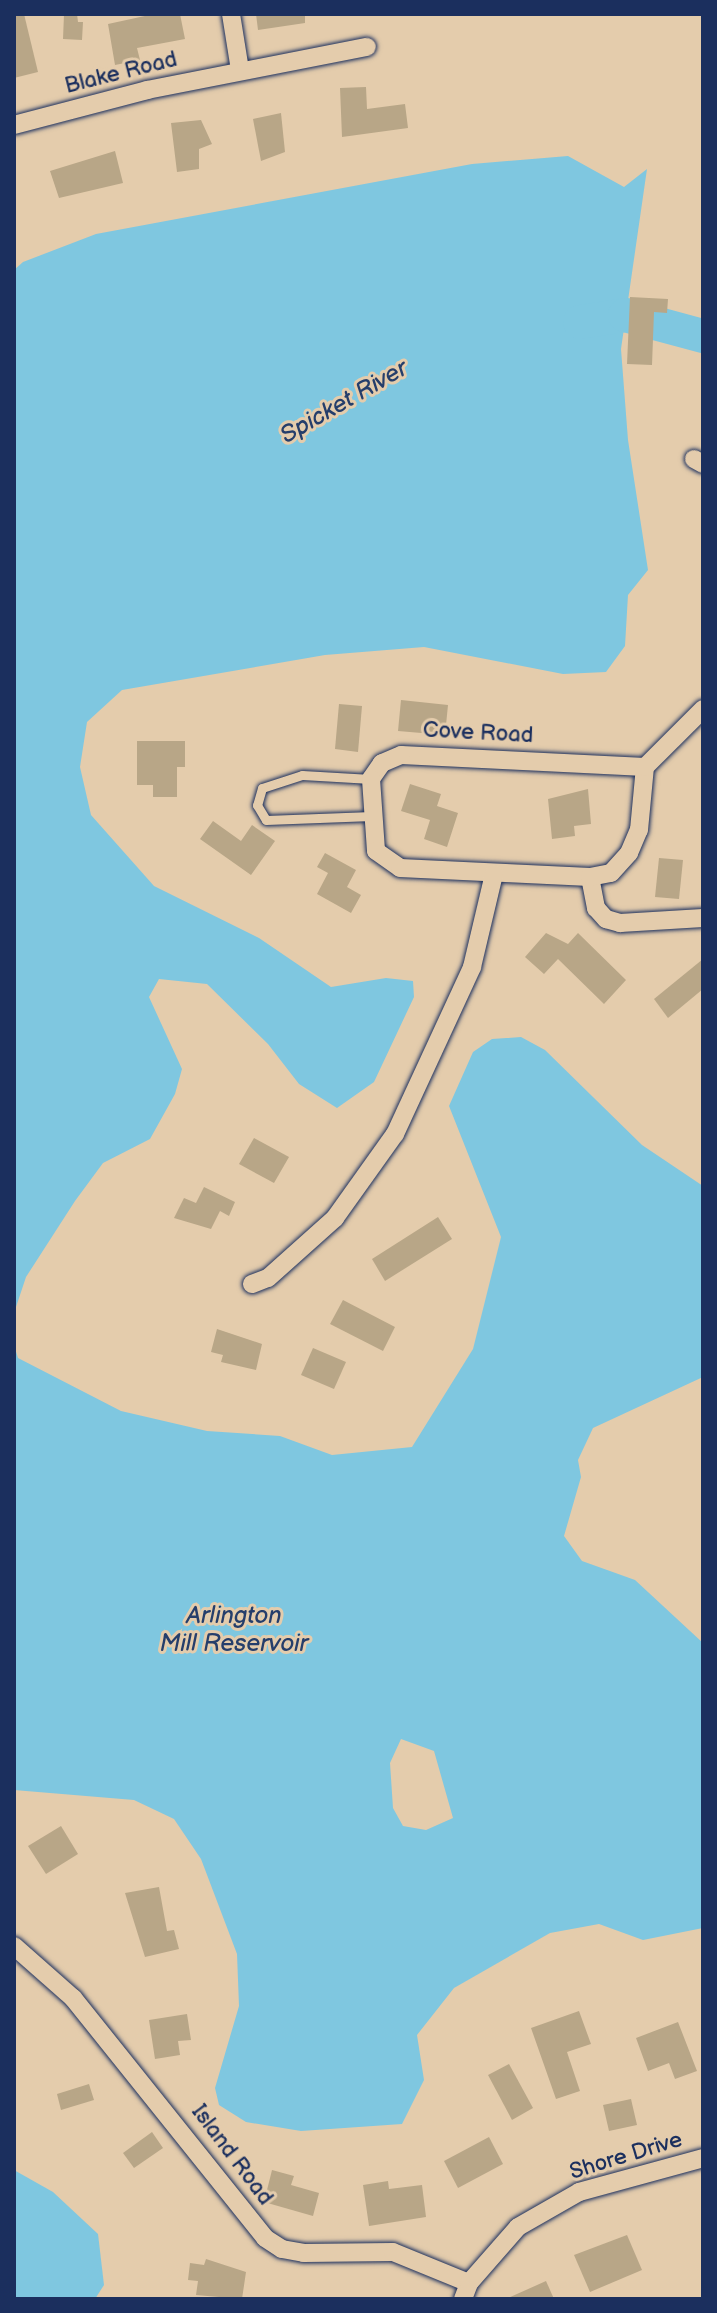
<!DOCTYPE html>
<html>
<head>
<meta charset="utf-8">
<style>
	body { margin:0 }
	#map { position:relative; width:717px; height:2313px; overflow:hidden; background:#e4ccac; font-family:"Balsamiq Sans",sans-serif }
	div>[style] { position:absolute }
	.water>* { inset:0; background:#7fc7e0 }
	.river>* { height:34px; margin:-17px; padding:0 17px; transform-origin:17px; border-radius:17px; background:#7fc7e0 }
	.building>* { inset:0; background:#b8a687 }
	.roads { filter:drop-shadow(0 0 2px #1b2f5e) drop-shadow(0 0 2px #1b2f5e) }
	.lane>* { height:9px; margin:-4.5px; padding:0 4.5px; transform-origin:4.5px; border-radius:4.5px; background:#e4ccac }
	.street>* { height:18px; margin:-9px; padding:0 9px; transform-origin:9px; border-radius:9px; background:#e4ccac }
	span { translate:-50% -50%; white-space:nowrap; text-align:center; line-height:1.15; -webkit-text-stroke:6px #e4ccac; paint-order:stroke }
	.street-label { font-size:22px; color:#1b2f5e }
	.water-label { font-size:24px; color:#253e6b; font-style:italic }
	.frame { position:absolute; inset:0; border:16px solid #1b2f5e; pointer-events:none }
</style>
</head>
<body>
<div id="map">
	<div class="water">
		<div style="clip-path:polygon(568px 156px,624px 187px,647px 169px,621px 349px,628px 440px,648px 570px,628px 595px,625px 646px,606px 672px,563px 674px,424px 647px,325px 655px,122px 690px,87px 722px,80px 767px,91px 815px,154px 886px,259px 938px,331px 987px,386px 978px,413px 981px,414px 997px,374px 1082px,337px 1108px,299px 1084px,268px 1044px,207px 984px,159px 979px,149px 997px,182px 1069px,175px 1094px,150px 1139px,103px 1163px,75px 1201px,26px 1277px,14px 1313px,14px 270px,23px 262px,96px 234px,472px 164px)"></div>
		<div style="clip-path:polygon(evenodd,521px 1037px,545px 1050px,642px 1145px,703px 1186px,703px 1377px,593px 1428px,578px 1460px,581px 1477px,564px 1536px,582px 1561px,635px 1580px,703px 1643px,703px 1928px,643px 1940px,599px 1924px,550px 1933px,454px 1988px,417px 2035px,424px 2080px,402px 2124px,301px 2131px,246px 2122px,219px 2105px,215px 2088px,239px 2006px,237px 1954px,201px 1859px,174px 1819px,134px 1800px,14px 1790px,14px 1345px,18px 1358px,121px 1411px,207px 1431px,280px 1436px,332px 1455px,412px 1447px,473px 1349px,501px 1237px,449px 1106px,473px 1052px,492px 1039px,521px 1037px,401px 1739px,434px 1751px,453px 1818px,426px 1830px,403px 1826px,393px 1808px,390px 1763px,401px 1739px)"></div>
		<div style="clip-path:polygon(14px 2170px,53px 2192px,98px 2234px,104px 2285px,95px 2299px,14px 2299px)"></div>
	</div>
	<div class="river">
		<div style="left:580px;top:322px;width:46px;rotate:-8.8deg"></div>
		<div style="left:625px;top:315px;width:81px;rotate:15.1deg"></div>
	</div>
	<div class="building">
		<div style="clip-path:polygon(14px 14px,24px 14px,38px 72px,14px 78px)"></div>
		<div style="clip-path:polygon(64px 14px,77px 14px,78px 22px,83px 22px,82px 40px,63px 39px)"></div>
		<div style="clip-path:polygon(154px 14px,180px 14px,185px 39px,137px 48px,140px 60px,115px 65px,108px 24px)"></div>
		<div style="clip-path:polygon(256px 14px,305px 14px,305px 23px,258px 30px)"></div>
		<div style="clip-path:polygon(366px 87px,367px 109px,405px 104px,408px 128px,342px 137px,340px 88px)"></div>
		<div style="clip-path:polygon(281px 113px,285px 152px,261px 161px,253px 119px)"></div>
		<div style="clip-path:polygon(201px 120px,212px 144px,199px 149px,199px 169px,177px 172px,171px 123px)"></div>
		<div style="clip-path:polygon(115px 151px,123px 183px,59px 198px,50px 171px)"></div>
		<div style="clip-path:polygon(630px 297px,668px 299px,667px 313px,654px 312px,652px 365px,627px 364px)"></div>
		<div style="clip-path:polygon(401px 700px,448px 705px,445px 735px,398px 731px)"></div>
		<div style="clip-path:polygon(339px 704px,362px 706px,358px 752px,335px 749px)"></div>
		<div style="clip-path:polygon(137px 741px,185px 741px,185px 767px,177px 767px,177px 797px,153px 797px,153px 785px,137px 785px)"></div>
		<div style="clip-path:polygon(410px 784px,441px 794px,437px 806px,458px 813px,447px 847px,424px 839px,430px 820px,401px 811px)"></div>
		<div style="clip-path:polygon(588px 789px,591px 824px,574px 826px,575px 836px,552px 839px,548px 799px)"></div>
		<div style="clip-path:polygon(213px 821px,241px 841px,252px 825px,275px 841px,251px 875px,200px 839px)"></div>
		<div style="clip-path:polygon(325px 853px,356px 870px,347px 887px,361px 895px,351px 913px,317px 894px,328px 873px,317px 867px)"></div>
		<div style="clip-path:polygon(659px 858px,683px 860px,679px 899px,655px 897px)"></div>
		<div style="clip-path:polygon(546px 933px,568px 944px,578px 933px,626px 980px,604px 1004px,558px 959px,544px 974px,525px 957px)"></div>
		<div style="clip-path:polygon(703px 959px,703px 989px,668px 1018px,654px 999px)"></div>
		<div style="clip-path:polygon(254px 1138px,289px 1157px,274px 1183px,239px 1164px)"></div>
		<div style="clip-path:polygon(204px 1187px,235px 1202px,229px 1216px,220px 1211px,211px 1229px,174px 1218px,184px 1198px,196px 1203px)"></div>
		<div style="clip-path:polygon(438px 1217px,452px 1239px,385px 1281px,372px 1259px)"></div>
		<div style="clip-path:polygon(343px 1300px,395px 1327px,383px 1351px,330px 1324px)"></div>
		<div style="clip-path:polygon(217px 1329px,262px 1344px,256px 1370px,221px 1362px,223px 1355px,211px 1352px)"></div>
		<div style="clip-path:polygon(313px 1348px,346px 1362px,334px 1389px,301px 1375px)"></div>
		<div style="clip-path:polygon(61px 1826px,78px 1854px,46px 1874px,28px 1846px)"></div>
		<div style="clip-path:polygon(159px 1887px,167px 1931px,174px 1930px,179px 1949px,145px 1957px,125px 1893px)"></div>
		<div style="clip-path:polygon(579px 2011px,591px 2044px,567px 2052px,580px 2091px,556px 2099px,531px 2028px)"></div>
		<div style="clip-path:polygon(187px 2014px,191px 2040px,178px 2041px,180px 2055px,155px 2059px,149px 2020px)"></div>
		<div style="clip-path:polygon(678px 2022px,697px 2071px,675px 2079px,669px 2063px,648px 2071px,636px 2038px)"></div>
		<div style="clip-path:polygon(509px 2064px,533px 2108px,512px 2120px,488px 2075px)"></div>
		<div style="clip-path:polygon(89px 2084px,94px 2100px,61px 2110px,57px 2094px)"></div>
		<div style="clip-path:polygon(631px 2099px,637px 2125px,609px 2131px,603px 2105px)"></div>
		<div style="clip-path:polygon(152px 2132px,163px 2148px,134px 2168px,123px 2153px)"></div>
		<div style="clip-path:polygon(489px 2137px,503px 2164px,458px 2188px,444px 2161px)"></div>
		<div style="clip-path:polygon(272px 2170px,294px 2176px,291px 2185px,319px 2193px,313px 2216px,264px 2202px)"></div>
		<div style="clip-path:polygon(388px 2181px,389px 2189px,422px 2185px,426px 2217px,369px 2226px,363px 2185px)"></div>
		<div style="clip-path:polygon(627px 2235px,642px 2270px,590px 2292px,574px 2255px)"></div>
		<div style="clip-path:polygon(206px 2259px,246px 2272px,242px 2299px,196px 2295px,198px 2281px,188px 2280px,190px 2263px,204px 2265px)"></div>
		<div style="clip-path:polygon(546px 2281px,554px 2299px,506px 2299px)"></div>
	</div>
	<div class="roads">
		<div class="lane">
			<div style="left:371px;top:779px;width:69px;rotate:-176.7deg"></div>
			<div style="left:302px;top:775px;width:42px;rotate:162deg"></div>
			<div style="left:262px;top:788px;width:18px;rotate:106deg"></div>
			<div style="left:257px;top:805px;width:17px;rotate:59deg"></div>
			<div style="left:266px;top:820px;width:106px;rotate:-2.2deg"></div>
		</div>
		<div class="street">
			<div style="left:231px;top:14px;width:57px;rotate:80.9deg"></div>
			<div style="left:14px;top:125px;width:138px;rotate:-14.7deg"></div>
			<div style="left:147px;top:90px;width:224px;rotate:-11.1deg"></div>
			<div style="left:694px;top:459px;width:10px;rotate:29deg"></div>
			<div style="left:645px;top:767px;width:244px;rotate:-177.2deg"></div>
			<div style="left:401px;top:755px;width:21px;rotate:157deg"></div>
			<div style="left:382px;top:763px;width:19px;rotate:125deg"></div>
			<div style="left:371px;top:779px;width:72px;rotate:86deg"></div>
			<div style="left:376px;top:851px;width:29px;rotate:35deg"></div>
			<div style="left:400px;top:868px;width:190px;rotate:2.7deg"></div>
			<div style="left:590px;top:877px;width:32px;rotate:79deg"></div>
			<div style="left:596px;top:908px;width:15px;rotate:48deg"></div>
			<div style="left:606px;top:919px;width:15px;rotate:16deg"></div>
			<div style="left:620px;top:923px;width:83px;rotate:-3.4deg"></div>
			<div style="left:590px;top:877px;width:21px;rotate:-11deg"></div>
			<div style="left:611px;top:873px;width:27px;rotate:-48deg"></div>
			<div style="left:629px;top:853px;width:25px;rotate:-67deg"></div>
			<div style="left:639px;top:830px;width:63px;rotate:-84.6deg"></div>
			<div style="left:645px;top:767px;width:82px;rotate:-45deg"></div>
			<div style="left:252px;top:1284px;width:17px;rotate:-21deg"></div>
			<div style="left:268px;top:1278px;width:90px;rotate:-41.8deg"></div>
			<div style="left:335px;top:1218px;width:103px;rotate:-54.5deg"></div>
			<div style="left:395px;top:1134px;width:184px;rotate:-65.2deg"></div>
			<div style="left:472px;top:967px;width:96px;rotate:-76.7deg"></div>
			<div style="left:14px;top:1946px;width:79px;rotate:41.4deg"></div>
			<div style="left:73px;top:1998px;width:307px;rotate:51.3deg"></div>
			<div style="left:265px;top:2238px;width:20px;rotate:33deg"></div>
			<div style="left:282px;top:2249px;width:22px;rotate:10deg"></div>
			<div style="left:304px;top:2253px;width:89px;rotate:-0.6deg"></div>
			<div style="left:393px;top:2252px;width:82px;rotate:22.2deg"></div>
			<div style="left:463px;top:2299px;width:17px;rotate:-69deg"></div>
			<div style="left:469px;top:2283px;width:74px;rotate:-48.8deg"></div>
			<div style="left:518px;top:2227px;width:70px;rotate:-29.8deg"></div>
			<div style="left:579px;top:2192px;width:129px;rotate:-15.3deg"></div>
		</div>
	</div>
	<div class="street-label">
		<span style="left:121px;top:73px;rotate:-14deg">Blake Road</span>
		<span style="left:478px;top:733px;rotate:3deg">Cove Road</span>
		<span style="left:232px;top:2155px;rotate:53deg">Island Road</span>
		<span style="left:626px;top:2156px;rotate:-17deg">Shore Drive</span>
	</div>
	<div class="water-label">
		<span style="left:344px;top:402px;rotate:-30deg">Spicket River</span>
		<span style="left:234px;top:1630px">Arlington<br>Mill Reservoir</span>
	</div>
	<div class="frame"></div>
</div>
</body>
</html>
